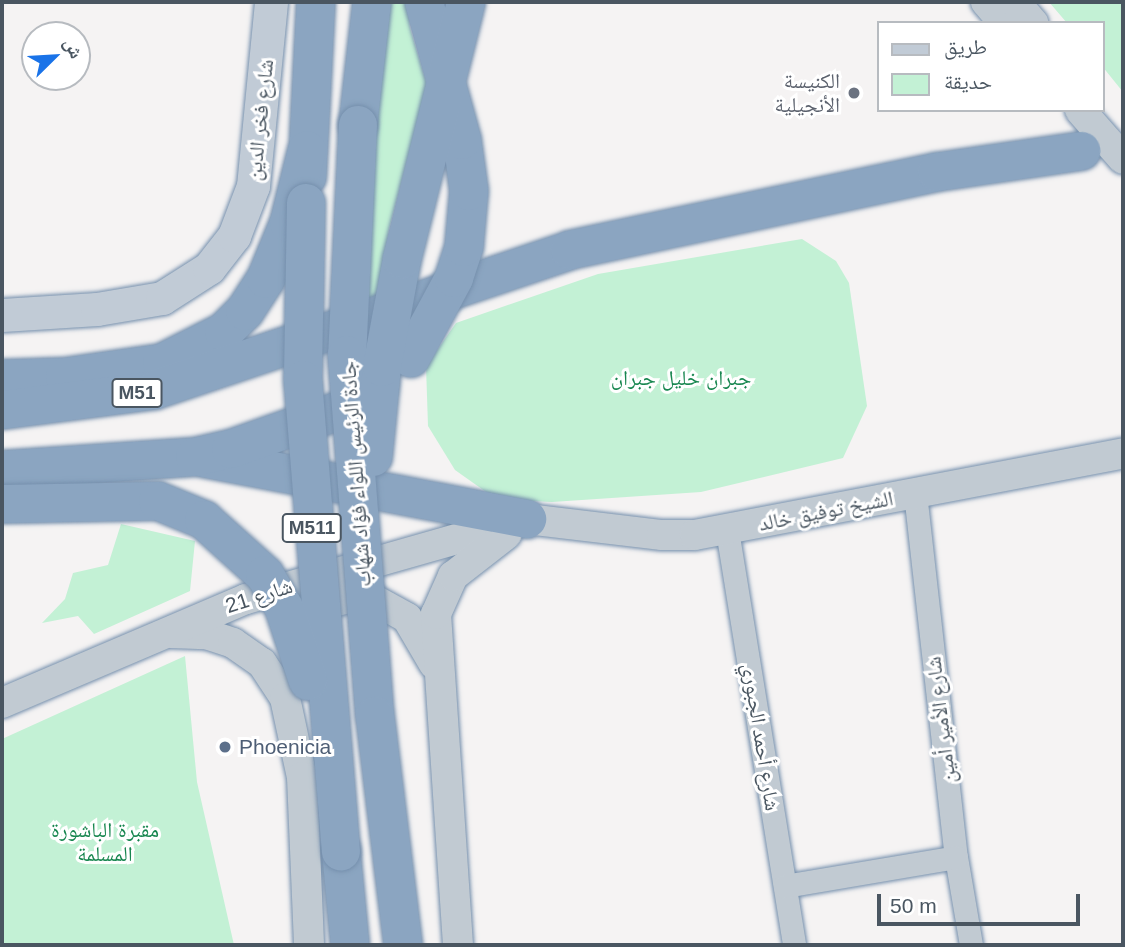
<!DOCTYPE html>
<html>
<head>
<meta charset="utf-8">
<style>
	body { margin:0 }
	#map { position:relative; width:1125px; height:947px; overflow:hidden; background:#f5f3f3; font-family:Arial,"Noto Naskh Arabic",sans-serif }
	div>[style] { position:absolute }
	.green>* { inset:0; background:#c3f1d5 }
	.roads { filter:drop-shadow(0 0 2px #7690ad) drop-shadow(0 0 2px #7690ad) }
	.minor>* { height:23px; margin:-11.5px; padding:0 11.5px; transform-origin:11.5px; border-radius:11.5px; background:#c1cad2 }
	.tertiary>* { height:30px; margin:-15px; padding:0 15px; transform-origin:15px; border-radius:15px; background:#c1cad2 }
	.secondary>* { height:33px; margin:-16.5px; padding:0 16.5px; transform-origin:16.5px; border-radius:16.5px; background:#c1cbd6 }
	.motorway>* { height:38px; margin:-19px; padding:0 19px; transform-origin:19px; border-radius:19px; background:#8ba5c1 }
	.bridges { filter:drop-shadow(0 0 2px #7690ad) drop-shadow(0 0 2px #7690ad) }
	.motorway-bridge>* { height:38px; margin:-19px; padding:0 19px; transform-origin:19px; border-radius:19px; background:#8ba5c1 }
	.dots>* { width:19px; height:19px; translate:-50% -50%; box-sizing:border-box; border:4px solid #fff; border-radius:50% }
	span { translate:-50% -50%; white-space:nowrap; text-align:center; line-height:1.15; -webkit-text-stroke:6px #fff; paint-order:stroke }
	.shield-label span { padding:2px 5px; background:#fff; border:2px solid; border-radius:5px; -webkit-text-stroke-width:0 }
	.shield-label { font-size:19px; color:#4a5661; font-weight:700 }
	.worship-label { font-size:21px; color:#5b616d }
	.right { translate:-100% -50%; text-align:right }
	.street-label { font-size:21px; color:#4a5661 }
	.park-label { font-size:21px; color:#17864f }
	.service-label { font-size:21px; color:#4e5e75 }
	.left { translate:0 -50%; text-align:left }
	.frame { position:absolute; inset:0; border:4px solid #4a5661; pointer-events:none }
	.legend { position:absolute; left:877px; top:21px; width:228px; height:91px; box-sizing:border-box; background:#fff; border:2px solid #b7bbc0; margin:0; padding:9px 12px; list-style:none; font-size:21px; color:#4a5661 }
	.legend li { display:flex; align-items:center; gap:14px; height:35px }
	.legend b { width:35px; border:2px solid #b7bbc0 }
	.north { position:absolute; left:21px; top:21px; width:70px; height:70px; box-sizing:border-box; background:#fff; border:2px solid #b7bbc0; border-radius:50%; rotate:66deg; font-size:19px; font-weight:700; line-height:28px; text-align:center; color:#4a5661 }
	.north::after { content:''; display:block; margin:auto; width:24px; height:32px; background:#1a73e8; clip-path:polygon(50% 0,100% 100%,50% 72%,0 100%) }
	.scale { position:absolute; left:877px; top:894px; width:203px; height:32px; box-sizing:border-box; border:4px solid #4a5661; border-top:0; padding-left:9px; font-size:21px; line-height:24px; white-space:nowrap; color:#4a5661; -webkit-text-stroke:5px #fff; paint-order:stroke }
</style>
</head>
<body>
<div id="map">
	<div class="green">
		<div style="clip-path:polygon(385px 2px,407px 2px,410px 28px,427px 85px,389px 229px,368px 365px,370px 212px)"></div>
		<div style="clip-path:polygon(1049px 2px,1121px 2px,1123px 92px,1102px 66px,1102px 23px,1067px 23px)"></div>
		<div style="clip-path:polygon(802px 239px,836px 261px,849px 283px,867px 406px,843px 458px,701px 492px,552px 502px,496px 499px,455px 470px,428px 426px,426px 366px,456px 323px,598px 274px)"></div>
		<div style="clip-path:polygon(121px 524px,195px 541px,190px 591px,94px 634px,78px 616px,42px 623px,65px 599px,73px 573px,108px 565px)"></div>
		<div style="clip-path:polygon(185px 656px,197px 782px,234px 945px,2px 945px,2px 739px)"></div>
	</div>
	<div class="roads">
		<div class="minor">
			<div style="left:915px;top:493px;width:366px;rotate:83.6deg"></div>
			<div style="left:956px;top:857px;width:89px;rotate:80.3deg"></div>
			<div style="left:727px;top:530px;width:420px;rotate:80.8deg"></div>
			<div style="left:785px;top:886px;width:173px;rotate:-9.6deg"></div>
		</div>
		<div class="tertiary">
			<div style="left:986px;top:2px;width:28px;rotate:49deg"></div>
			<div style="left:1015px;top:2px;width:28px;rotate:49deg"></div>
			<div style="left:1080px;top:110px;width:65px;rotate:48.7deg"></div>
			<div style="left:307px;top:622px;width:29px;rotate:-41deg"></div>
			<div style="left:329px;top:603px;width:29px;rotate:-14deg"></div>
			<div style="left:357px;top:596px;width:16px;rotate:11deg"></div>
			<div style="left:373px;top:599px;width:39px;rotate:29deg"></div>
			<div style="left:407px;top:618px;width:53px;rotate:59.6deg"></div>
			<div style="left:171px;top:633px;width:35px;rotate:2deg"></div>
			<div style="left:206px;top:634px;width:28px;rotate:18deg"></div>
			<div style="left:233px;top:643px;width:35px;rotate:35deg"></div>
			<div style="left:262px;top:663px;width:42px;rotate:56.7deg"></div>
			<div style="left:285px;top:698px;width:81px;rotate:77.9deg"></div>
			<div style="left:302px;top:777px;width:168px;rotate:87.6deg"></div>
			<div style="left:2px;top:703px;width:265px;rotate:-23.1deg"></div>
			<div style="left:246px;top:599px;width:292px;rotate:-15.9deg"></div>
			<div style="left:527px;top:519px;width:136px;rotate:6.8deg"></div>
			<div style="left:662px;top:535px;width:33px"></div>
			<div style="left:695px;top:535px;width:436px;rotate:-10.8deg"></div>
			<div style="left:458px;top:945px;width:332px;rotate:-93.8deg"></div>
			<div style="left:436px;top:614px;width:42px;rotate:-65.9deg"></div>
			<div style="left:453px;top:576px;width:68px;rotate:-37.9deg"></div>
		</div>
		<div class="secondary">
			<div style="left:2px;top:315px;width:95px;rotate:-3.6deg"></div>
			<div style="left:97px;top:309px;width:66px;rotate:-9.6deg"></div>
			<div style="left:162px;top:298px;width:56px;rotate:-32.6deg"></div>
			<div style="left:209px;top:268px;width:41px;rotate:-52deg"></div>
			<div style="left:234px;top:236px;width:53px;rotate:-69.2deg"></div>
			<div style="left:253px;top:186px;width:185px;rotate:-84.4deg"></div>
		</div>
		<div class="motorway">
			<div style="left:358px;top:125px;width:124px;rotate:-83.5deg"></div>
			<div style="left:307px;top:177px;width:175px;rotate:-87.1deg"></div>
			<div style="left:2px;top:379px;width:63px;rotate:-1.8deg"></div>
			<div style="left:65px;top:377px;width:98px;rotate:-8.2deg"></div>
			<div style="left:162px;top:363px;width:69px;rotate:-26.6deg"></div>
			<div style="left:224px;top:332px;width:30px;rotate:-45deg"></div>
			<div style="left:245px;top:311px;width:38px;rotate:-57deg"></div>
			<div style="left:266px;top:279px;width:61px;rotate:-67.7deg"></div>
			<div style="left:289px;top:223px;width:75px;rotate:-76.1deg"></div>
			<div style="left:2px;top:410px;width:154px;rotate:-7.4deg"></div>
			<div style="left:155px;top:390px;width:438px;rotate:-18.6deg"></div>
			<div style="left:570px;top:250px;width:375px;rotate:-12deg"></div>
			<div style="left:937px;top:172px;width:146px;rotate:-8.3deg"></div>
			<div style="left:204px;top:458px;width:329px;rotate:10.7deg"></div>
			<div style="left:2px;top:470px;width:193px;rotate:-3.9deg"></div>
			<div style="left:195px;top:457px;width:37px;rotate:-13deg"></div>
			<div style="left:231px;top:449px;width:122px;rotate:-19.6deg"></div>
			<div style="left:346px;top:408px;width:39px;rotate:-37deg"></div>
			<div style="left:341px;top:851px;width:94px;rotate:84.5deg"></div>
		</div>
	</div>
	<div class="bridges">
		<div class="motorway-bridge">
			<div style="left:358px;top:125px;width:230px;rotate:92.7deg"></div>
			<div style="left:347px;top:355px;width:362px;rotate:85.6deg"></div>
			<div style="left:375px;top:716px;width:231px;rotate:83deg"></div>
			<div style="left:306px;top:203px;width:177px;rotate:91deg"></div>
			<div style="left:303px;top:380px;width:473px;rotate:85.4deg"></div>
			<div style="left:411px;top:358px;width:91px;rotate:-61.7deg"></div>
			<div style="left:454px;top:278px;width:33px;rotate:-72deg"></div>
			<div style="left:464px;top:247px;width:56px;rotate:-84.9deg"></div>
			<div style="left:469px;top:191px;width:51px;rotate:-97.8deg"></div>
			<div style="left:462px;top:140px;width:143px;rotate:-105.4deg"></div>
			<div style="left:373px;top:457px;width:90px;rotate:-84.3deg"></div>
			<div style="left:382px;top:367px;width:110px;rotate:-79.5deg"></div>
			<div style="left:402px;top:259px;width:265px;rotate:-76deg"></div>
			<div style="left:2px;top:504px;width:156px;rotate:-1.1deg"></div>
			<div style="left:158px;top:501px;width:50px;rotate:22.4deg"></div>
			<div style="left:204px;top:520px;width:82px;rotate:42deg"></div>
			<div style="left:265px;top:575px;width:38px;rotate:60deg"></div>
			<div style="left:284px;top:608px;width:77px;rotate:71.8deg"></div>
		</div>
	</div>
	<div class="dots">
		<div style="left:854px;top:93px;background:#6b7280"></div>
		<div style="left:225px;top:747px;background:#5c6f8a"></div>
	</div>
	<div class="shield-label">
		<span style="left:137px;top:393px">M51</span>
		<span style="left:312px;top:528px">M511</span>
	</div>
	<div class="worship-label">
		<span class="right" style="left:840px;top:93px">الكنيسة<br>الأنجيلية</span>
	</div>
	<div class="street-label">
		<span style="left:260px;top:120px;rotate:-84deg">شارع فخر الدين</span>
		<span style="left:356px;top:474px;rotate:-94deg">جادة الرئيس اللواء فؤاد شهاب</span>
		<span style="left:826px;top:511px;rotate:-11deg">الشيخ توفيق خالد</span>
		<span style="left:259px;top:596px;rotate:-18deg">شارع 21</span>
		<span style="left:941px;top:720px;rotate:-97deg">شارع الأمير أمين</span>
		<span style="left:761px;top:737px;rotate:81deg">شارع أحمد الجبوري</span>
	</div>
	<div class="park-label">
		<span style="left:681px;top:378px">جبران خليل جبران</span>
		<span style="left:105px;top:842px">مقبرة الباشورة<br>المسلمة</span>
	</div>
	<div class="service-label">
		<span class="left" style="left:239px;top:747px">Phoenicia</span>
	</div>
	<div class="frame"></div>
	<ul class="legend">
	<li><b style="height:9px;background:#c1cbd6"></b>طريق</li>
	<li><b style="height:19px;background:#c3f1d5"></b>حديقة</li>
	</ul>
	<div class="north">ش</div>
	<div class="scale">50 m</div>
</div>
</body>
</html>
